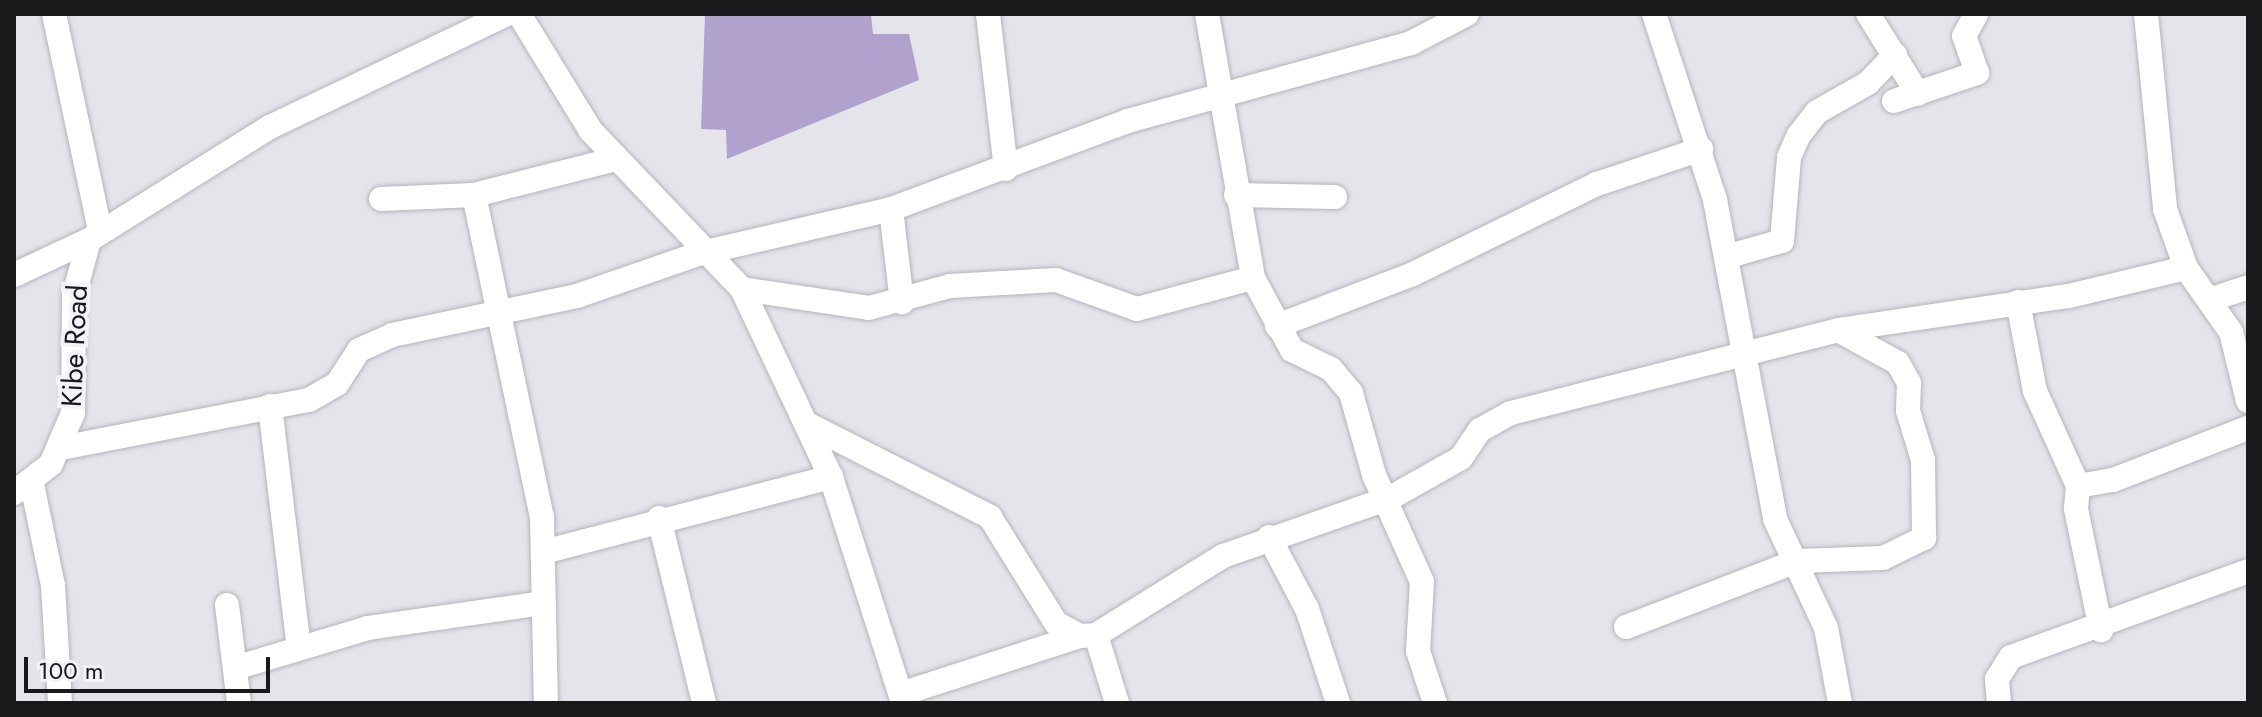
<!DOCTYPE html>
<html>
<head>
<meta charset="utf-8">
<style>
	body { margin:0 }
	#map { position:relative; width:2262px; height:717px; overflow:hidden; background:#e6e4eb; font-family:Jost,sans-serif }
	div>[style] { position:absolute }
	.forest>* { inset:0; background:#b0a2cd }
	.roads { filter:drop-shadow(0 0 2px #b6b4bb) drop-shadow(0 0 2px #b6b4bb) }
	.minor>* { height:24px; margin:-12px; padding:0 12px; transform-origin:12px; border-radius:12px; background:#fff }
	span { translate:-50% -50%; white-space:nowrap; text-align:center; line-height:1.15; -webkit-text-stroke:8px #f4f2f9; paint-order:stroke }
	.street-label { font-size:28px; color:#19191b }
	.frame { position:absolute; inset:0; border:16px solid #19191b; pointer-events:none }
	.scale { position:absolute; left:24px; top:657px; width:246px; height:36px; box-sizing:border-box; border:4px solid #19191b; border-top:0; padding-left:10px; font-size:24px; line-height:28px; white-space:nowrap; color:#19191b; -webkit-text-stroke:6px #f4f2f9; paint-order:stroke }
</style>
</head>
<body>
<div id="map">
	<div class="forest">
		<div style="clip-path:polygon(705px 14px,871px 14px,873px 34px,909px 34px,919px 80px,727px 159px,726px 130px,701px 129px)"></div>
	</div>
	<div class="roads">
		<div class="minor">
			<div style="left:54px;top:14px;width:222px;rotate:78deg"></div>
			<div style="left:519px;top:14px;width:137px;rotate:58.4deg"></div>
			<div style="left:591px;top:131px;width:219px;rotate:46.3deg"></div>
			<div style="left:742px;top:289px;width:208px;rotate:64.7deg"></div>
			<div style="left:831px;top:477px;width:237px;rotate:72.3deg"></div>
			<div style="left:988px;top:14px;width:156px;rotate:83.4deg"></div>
			<div style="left:1207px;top:14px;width:268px;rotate:80.1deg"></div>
			<div style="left:1253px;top:278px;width:82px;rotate:61.6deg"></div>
			<div style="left:1292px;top:350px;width:43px;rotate:26deg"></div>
			<div style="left:1331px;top:369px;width:31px;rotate:50deg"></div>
			<div style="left:1351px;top:393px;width:85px;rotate:74.3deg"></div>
			<div style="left:1374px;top:475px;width:117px;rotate:65.8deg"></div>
			<div style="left:1422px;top:582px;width:69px;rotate:93.3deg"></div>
			<div style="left:1418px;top:651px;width:55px;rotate:71.9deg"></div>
			<div style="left:1654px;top:14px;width:196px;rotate:71.8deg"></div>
			<div style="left:1715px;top:200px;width:325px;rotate:79.3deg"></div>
			<div style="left:1775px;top:519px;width:120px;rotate:64.9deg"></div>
			<div style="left:1826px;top:628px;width:76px;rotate:79.4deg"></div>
			<div style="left:1868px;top:14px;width:94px;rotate:58deg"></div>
			<div style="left:2146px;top:14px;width:196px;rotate:84.4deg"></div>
			<div style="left:2165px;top:209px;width:63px;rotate:70.4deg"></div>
			<div style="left:2186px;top:268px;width:78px;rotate:54.9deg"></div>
			<div style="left:2231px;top:332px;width:71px;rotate:76.2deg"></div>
			<div style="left:1894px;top:101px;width:88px;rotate:-18.6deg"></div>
			<div style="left:1977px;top:73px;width:39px;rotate:-109deg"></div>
			<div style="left:1964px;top:36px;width:25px;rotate:-61deg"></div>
			<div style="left:474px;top:195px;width:329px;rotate:78.1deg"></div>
			<div style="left:542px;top:517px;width:186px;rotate:88.8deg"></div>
			<div style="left:1236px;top:195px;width:99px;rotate:1.2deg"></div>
			<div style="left:381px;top:199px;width:93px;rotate:-2.5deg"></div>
			<div style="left:474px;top:195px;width:146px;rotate:-14.2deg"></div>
			<div style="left:891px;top:209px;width:94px;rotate:83.3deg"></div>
			<div style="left:1729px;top:256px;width:55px;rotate:-15.8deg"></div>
			<div style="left:1782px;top:241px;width:84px;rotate:-85.2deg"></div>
			<div style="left:1789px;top:157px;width:24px;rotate:-66deg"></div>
			<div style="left:1799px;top:135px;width:29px;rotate:-52deg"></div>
			<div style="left:1817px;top:112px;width:59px;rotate:-29.6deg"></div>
			<div style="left:1868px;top:83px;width:39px;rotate:-46deg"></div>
			<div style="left:14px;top:275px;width:83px;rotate:-25deg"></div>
			<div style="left:742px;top:289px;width:128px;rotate:8.5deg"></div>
			<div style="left:869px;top:308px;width:84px;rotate:-15.2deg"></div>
			<div style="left:950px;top:286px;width:106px;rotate:-3.2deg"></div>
			<div style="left:1056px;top:280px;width:86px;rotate:19.7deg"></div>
			<div style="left:1137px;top:309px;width:120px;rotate:-15deg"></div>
			<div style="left:2212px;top:299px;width:38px;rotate:-18deg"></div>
			<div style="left:2018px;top:302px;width:91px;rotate:79.2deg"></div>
			<div style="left:2035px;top:391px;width:104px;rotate:65.6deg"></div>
			<div style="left:2078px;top:486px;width:36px;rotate:-10deg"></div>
			<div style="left:2113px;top:480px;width:145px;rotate:-21.1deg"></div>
			<div style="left:1277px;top:326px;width:146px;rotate:-20.9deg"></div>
			<div style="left:1413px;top:274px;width:205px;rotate:-26.1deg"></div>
			<div style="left:1597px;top:184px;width:110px;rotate:-18.6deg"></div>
			<div style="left:270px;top:406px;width:244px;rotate:83.2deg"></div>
			<div style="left:809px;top:425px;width:203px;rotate:26.9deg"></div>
			<div style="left:990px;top:517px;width:125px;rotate:58.1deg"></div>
			<div style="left:1056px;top:623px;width:26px;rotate:29deg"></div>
			<div style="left:1079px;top:636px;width:17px;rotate:-3deg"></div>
			<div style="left:1096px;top:635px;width:150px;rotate:-31.9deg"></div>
			<div style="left:1223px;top:556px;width:177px;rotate:-19.2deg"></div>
			<div style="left:1390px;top:498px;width:81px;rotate:-29.4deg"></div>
			<div style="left:1461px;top:458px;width:34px;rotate:-56deg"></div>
			<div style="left:1480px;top:430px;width:35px;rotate:-29deg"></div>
			<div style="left:1511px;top:413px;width:337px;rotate:-14.2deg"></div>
			<div style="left:1838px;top:330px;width:233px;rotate:-8.4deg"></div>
			<div style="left:2069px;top:296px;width:120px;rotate:-13.5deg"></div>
			<div style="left:61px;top:448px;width:253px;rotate:-11deg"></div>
			<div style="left:309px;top:400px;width:32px;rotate:-30deg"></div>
			<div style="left:337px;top:384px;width:40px;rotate:-57.1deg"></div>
			<div style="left:359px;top:350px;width:36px;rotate:-24deg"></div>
			<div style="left:392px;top:335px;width:189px;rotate:-11.9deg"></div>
			<div style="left:577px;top:296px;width:131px;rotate:-19.1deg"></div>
			<div style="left:701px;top:253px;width:195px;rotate:-13deg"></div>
			<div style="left:891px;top:209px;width:253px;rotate:-20.4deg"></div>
			<div style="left:1128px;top:121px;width:294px;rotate:-15.4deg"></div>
			<div style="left:1411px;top:43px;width:63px;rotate:-27.4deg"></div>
			<div style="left:32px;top:484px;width:103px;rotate:78.3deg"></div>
			<div style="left:53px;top:585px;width:118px;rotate:86.6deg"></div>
			<div style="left:2078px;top:486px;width:23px;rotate:95deg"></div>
			<div style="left:2076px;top:509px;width:124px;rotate:78.3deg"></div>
			<div style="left:14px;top:493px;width:47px;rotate:-38.1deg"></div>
			<div style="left:51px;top:464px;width:56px;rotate:-66.7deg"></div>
			<div style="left:73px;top:413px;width:118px;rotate:-89.5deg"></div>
			<div style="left:74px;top:295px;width:57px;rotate:-74.7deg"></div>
			<div style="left:89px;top:240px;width:213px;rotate:-32deg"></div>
			<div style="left:270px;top:127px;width:263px;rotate:-25.5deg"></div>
			<div style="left:659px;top:518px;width:190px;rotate:76.3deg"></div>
			<div style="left:1269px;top:537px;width:81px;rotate:62.2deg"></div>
			<div style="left:1307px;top:609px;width:99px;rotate:71.7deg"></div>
			<div style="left:543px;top:552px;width:298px;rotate:-14.6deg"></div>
			<div style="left:227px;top:605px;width:99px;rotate:83deg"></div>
			<div style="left:1626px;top:627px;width:183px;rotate:-21.1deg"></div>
			<div style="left:1797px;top:561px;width:86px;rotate:-2deg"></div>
			<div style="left:1883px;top:558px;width:46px;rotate:-26deg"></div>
			<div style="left:1924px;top:538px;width:78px;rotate:-90.7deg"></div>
			<div style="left:1923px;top:460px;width:51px;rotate:-107deg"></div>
			<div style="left:1908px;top:411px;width:28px;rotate:-88deg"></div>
			<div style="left:1909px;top:383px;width:23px;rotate:-119deg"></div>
			<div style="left:1898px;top:363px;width:68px;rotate:-151.2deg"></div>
			<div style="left:1096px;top:635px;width:71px;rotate:72.8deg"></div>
			<div style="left:235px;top:668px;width:139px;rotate:-16.7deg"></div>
			<div style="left:368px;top:628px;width:177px;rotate:-8.1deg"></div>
			<div style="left:901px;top:694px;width:187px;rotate:-18deg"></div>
			<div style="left:1999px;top:703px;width:24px;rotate:-95deg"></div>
			<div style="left:1997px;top:679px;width:26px;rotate:-58deg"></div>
			<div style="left:2011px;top:657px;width:252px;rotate:-19.9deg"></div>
		</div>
	</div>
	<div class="street-label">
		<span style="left:75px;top:346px;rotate:-87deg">Kibe Road</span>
	</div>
	<div class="frame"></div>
	<div class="scale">100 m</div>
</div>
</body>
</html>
